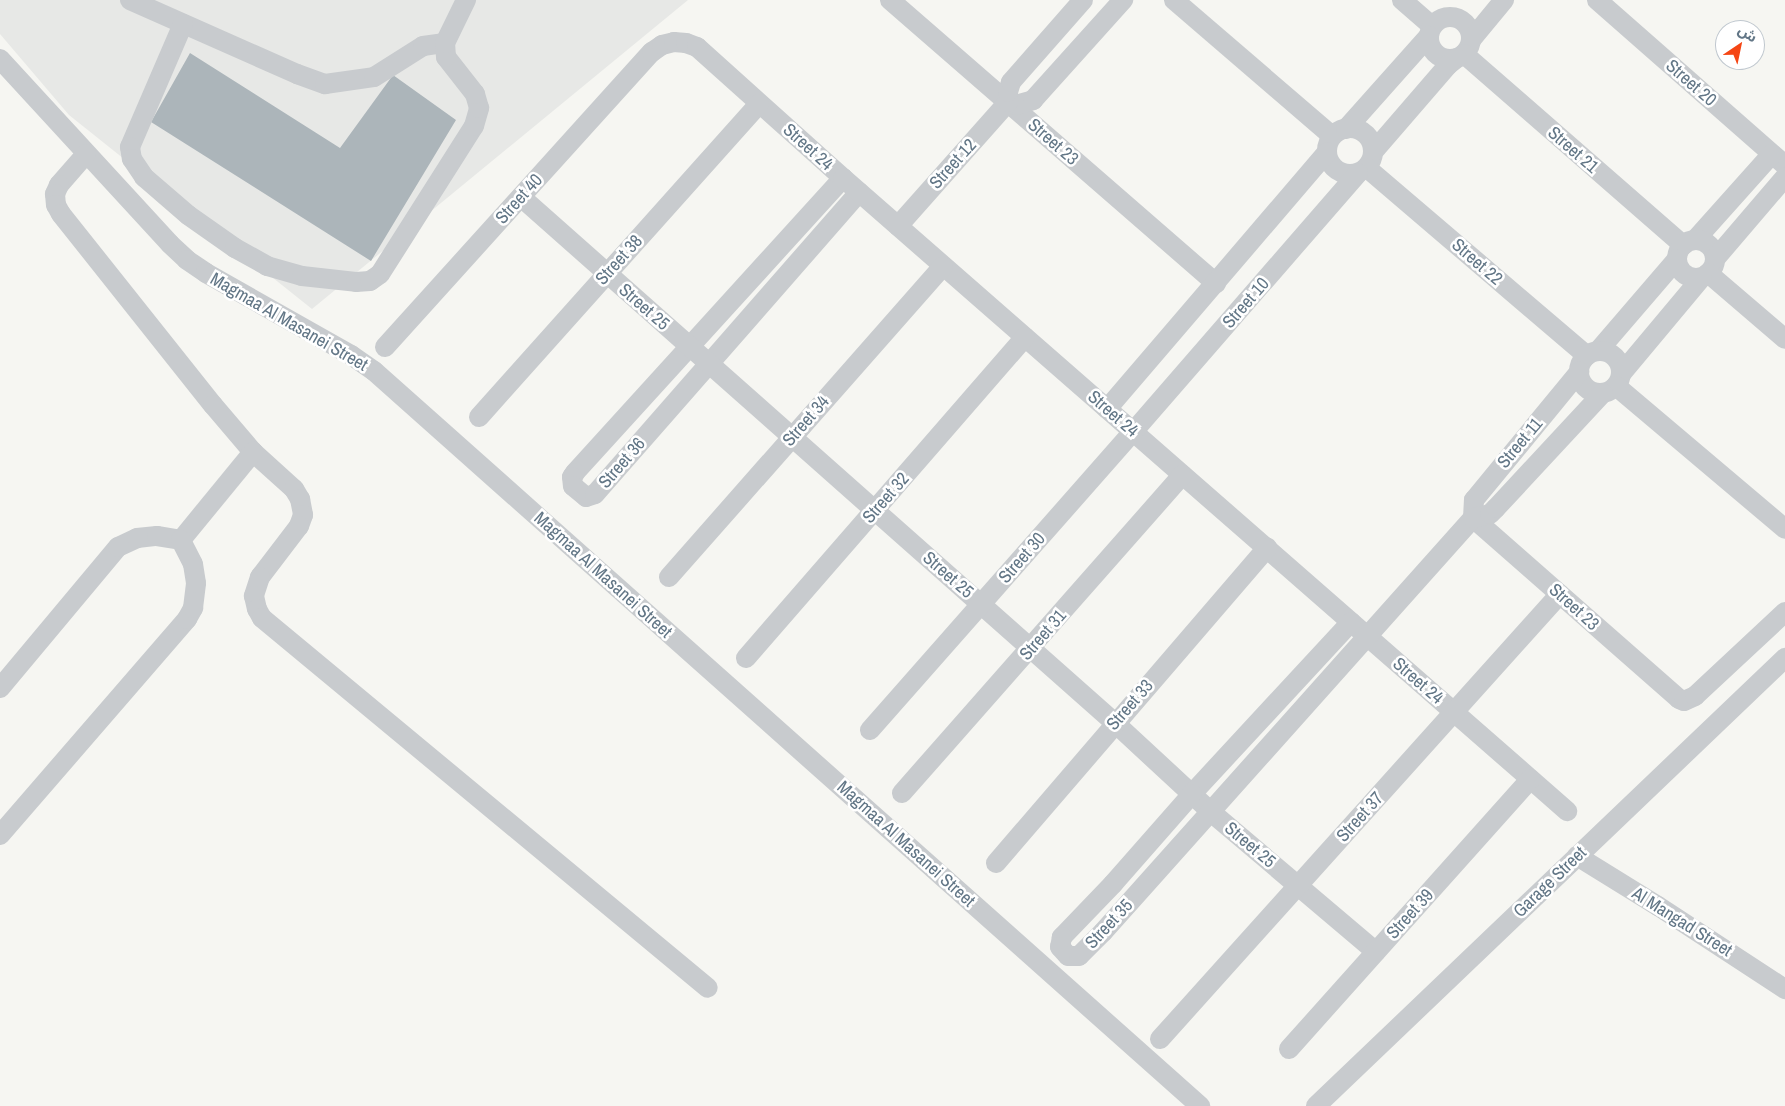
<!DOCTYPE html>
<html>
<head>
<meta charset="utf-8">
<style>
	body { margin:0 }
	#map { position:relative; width:1785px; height:1106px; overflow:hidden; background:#f6f6f2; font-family:"Archivo Narrow","Noto Sans Arabic",sans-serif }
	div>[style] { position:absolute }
	.built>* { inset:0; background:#e7e8e6 }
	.building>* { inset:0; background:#acb5ba }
	.minor>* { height:20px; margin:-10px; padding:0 10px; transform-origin:10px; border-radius:10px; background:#c8cbce }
	.minor>.ring { margin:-10px; padding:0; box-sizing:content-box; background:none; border:20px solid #c8cbce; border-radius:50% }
	span { translate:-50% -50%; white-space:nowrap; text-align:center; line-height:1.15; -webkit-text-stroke:5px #fff; paint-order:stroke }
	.street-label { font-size:18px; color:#627686 }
	.north { position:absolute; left:1715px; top:20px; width:50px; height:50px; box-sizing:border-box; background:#fff; border:1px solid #c0c8cf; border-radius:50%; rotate:34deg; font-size:14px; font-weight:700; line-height:20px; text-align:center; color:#627686 }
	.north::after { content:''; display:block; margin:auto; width:18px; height:22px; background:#f54614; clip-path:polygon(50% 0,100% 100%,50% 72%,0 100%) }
</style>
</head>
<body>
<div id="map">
	<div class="built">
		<div style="clip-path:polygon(0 0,688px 0,312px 309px,69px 115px,0 34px)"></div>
	</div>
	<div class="building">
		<div style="clip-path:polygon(190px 53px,340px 148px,393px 75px,456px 120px,371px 261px,151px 122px)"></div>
	</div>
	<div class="minor">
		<div style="left:130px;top:0;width:183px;rotate:23.9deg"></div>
		<div style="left:297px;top:74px;width:30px;rotate:20deg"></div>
		<div style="left:325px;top:84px;width:49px;rotate:-8.1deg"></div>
		<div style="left:374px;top:77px;width:58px;rotate:-32.3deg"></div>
		<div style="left:423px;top:46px;width:22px;rotate:-8deg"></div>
		<div style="left:890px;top:0;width:432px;rotate:41deg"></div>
		<div style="left:1174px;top:0;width:208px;rotate:40.7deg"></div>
		<div style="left:1402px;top:0;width:40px;rotate:41deg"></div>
		<div style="left:1597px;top:0;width:250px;rotate:41.3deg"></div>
		<div class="ring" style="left:1429px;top:17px;width:22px;height:22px"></div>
		<div style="left:183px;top:24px;width:134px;rotate:113.3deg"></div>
		<div style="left:130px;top:147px;width:12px;rotate:81deg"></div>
		<div style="left:132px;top:159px;width:22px;rotate:56deg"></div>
		<div style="left:144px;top:177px;width:58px;rotate:40.8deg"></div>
		<div style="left:188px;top:215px;width:57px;rotate:35.1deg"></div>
		<div style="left:235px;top:248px;width:37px;rotate:29deg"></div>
		<div style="left:267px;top:266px;width:36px;rotate:16deg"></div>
		<div style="left:302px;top:276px;width:54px;rotate:6.3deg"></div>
		<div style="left:356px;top:282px;width:14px;rotate:-4deg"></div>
		<div style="left:370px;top:281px;width:12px;rotate:-35deg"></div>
		<div style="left:380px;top:274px;width:175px;rotate:-57.6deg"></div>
		<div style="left:474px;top:126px;width:19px;rotate:-74deg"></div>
		<div style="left:479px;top:108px;width:15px;rotate:-106deg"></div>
		<div style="left:475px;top:94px;width:47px;rotate:-128.1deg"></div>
		<div style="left:446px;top:57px;width:14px;rotate:-94deg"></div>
		<div style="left:445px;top:43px;width:48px;rotate:-64deg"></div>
		<div style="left:1471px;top:40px;width:52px;rotate:-50.5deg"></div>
		<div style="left:1464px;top:54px;width:291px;rotate:41.1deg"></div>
		<div style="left:0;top:59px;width:251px;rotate:47.4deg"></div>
		<div style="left:170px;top:244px;width:23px;rotate:43deg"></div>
		<div style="left:187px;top:260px;width:23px;rotate:34deg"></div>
		<div style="left:206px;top:273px;width:167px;rotate:29.5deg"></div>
		<div style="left:351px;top:355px;width:28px;rotate:35deg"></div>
		<div style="left:374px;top:371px;width:1106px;rotate:41.66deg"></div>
		<div style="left:1008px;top:102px;width:9px;rotate:21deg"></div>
		<div style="left:1016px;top:105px;width:18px;rotate:-16deg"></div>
		<div style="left:1033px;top:100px;width:135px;rotate:-48deg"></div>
		<div class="ring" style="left:1327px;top:128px;width:26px;height:26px"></div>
		<div style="left:1346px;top:129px;width:125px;rotate:-48.3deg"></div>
		<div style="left:1373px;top:152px;width:115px;rotate:-49.2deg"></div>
		<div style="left:1448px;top:65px;width:11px;rotate:-38deg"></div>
		<div style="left:86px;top:154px;width:41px;rotate:131.1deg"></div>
		<div style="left:59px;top:185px;width:10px;rotate:114deg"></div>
		<div style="left:55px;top:194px;width:11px;rotate:85deg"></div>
		<div style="left:56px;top:205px;width:10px;rotate:61deg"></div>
		<div style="left:61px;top:214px;width:244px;rotate:51.5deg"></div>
		<div style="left:213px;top:405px;width:62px;rotate:49.6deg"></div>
		<div style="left:253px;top:452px;width:55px;rotate:42.1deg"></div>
		<div style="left:294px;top:489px;width:12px;rotate:59deg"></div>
		<div style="left:300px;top:499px;width:16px;rotate:79deg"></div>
		<div style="left:303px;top:515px;width:12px;rotate:110deg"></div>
		<div style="left:299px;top:526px;width:64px;rotate:127.4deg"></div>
		<div style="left:260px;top:577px;width:20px;rotate:108deg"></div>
		<div style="left:254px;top:596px;width:13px;rotate:77deg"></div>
		<div style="left:257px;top:609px;width:10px;rotate:61deg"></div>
		<div style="left:262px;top:618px;width:579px;rotate:39.68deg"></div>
		<div style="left:1367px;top:168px;width:289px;rotate:40.5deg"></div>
		<div style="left:843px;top:178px;width:399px;rotate:132.3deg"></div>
		<div style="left:575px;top:473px;width:5px;rotate:127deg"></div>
		<div style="left:572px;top:477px;width:9px;rotate:84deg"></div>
		<div style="left:573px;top:486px;width:17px;rotate:40deg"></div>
		<div style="left:586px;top:497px;width:9px;rotate:-18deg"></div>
		<div style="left:595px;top:494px;width:401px;rotate:-48.8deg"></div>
		<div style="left:521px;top:197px;width:793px;rotate:41.53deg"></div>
		<div style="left:1115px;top:723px;width:131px;rotate:42.8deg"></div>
		<div style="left:1211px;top:812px;width:216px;rotate:40.3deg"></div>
		<div style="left:898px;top:226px;width:166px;rotate:-48.4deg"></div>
		<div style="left:1008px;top:102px;width:10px;rotate:-90deg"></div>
		<div style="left:1008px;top:92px;width:10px;rotate:-73deg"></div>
		<div style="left:1011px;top:82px;width:109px;rotate:-48.7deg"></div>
		<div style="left:1695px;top:240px;width:115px;rotate:-48.2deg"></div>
		<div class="ring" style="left:1677px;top:240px;width:18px;height:18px"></div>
		<div style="left:1715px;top:259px;width:108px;rotate:-49.5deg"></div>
		<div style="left:1708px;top:273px;width:101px;rotate:40.6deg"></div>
		<div style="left:385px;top:347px;width:398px;rotate:-47.9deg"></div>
		<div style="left:652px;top:52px;width:12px;rotate:-35deg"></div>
		<div style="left:662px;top:45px;width:12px;rotate:-14deg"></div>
		<div style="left:674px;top:42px;width:12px;rotate:5deg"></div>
		<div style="left:686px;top:43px;width:12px;rotate:20deg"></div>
		<div style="left:697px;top:47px;width:196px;rotate:41.9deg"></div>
		<div style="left:843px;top:178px;width:962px;rotate:41.16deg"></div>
		<div style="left:1598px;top:351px;width:121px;rotate:-49.3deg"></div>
		<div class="ring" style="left:1579px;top:351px;width:22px;height:22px"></div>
		<div style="left:1621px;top:374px;width:126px;rotate:-50.1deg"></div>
		<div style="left:1616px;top:386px;width:221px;rotate:40.2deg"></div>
		<div style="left:1107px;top:409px;width:338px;rotate:-49.4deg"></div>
		<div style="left:479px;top:417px;width:420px;rotate:-48.2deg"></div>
		<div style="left:1473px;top:518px;width:274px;rotate:41.3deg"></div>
		<div style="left:1679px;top:699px;width:5px;rotate:22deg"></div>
		<div style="left:1684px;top:701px;width:12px;rotate:-24deg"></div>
		<div style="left:1695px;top:696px;width:123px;rotate:-43deg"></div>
		<div style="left:1473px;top:518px;width:18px;rotate:-87deg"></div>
		<div style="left:1474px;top:500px;width:166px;rotate:-50.6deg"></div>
		<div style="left:669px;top:577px;width:414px;rotate:-48.6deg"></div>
		<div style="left:1351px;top:622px;width:234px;rotate:132.8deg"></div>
		<div style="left:1192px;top:794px;width:120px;rotate:131.3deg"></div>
		<div style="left:1113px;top:884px;width:74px;rotate:133.9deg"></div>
		<div style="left:1062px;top:937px;width:10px;rotate:101deg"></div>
		<div style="left:1060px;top:947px;width:12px;rotate:48deg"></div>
		<div style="left:1068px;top:956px;width:11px"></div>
		<div style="left:1079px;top:956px;width:34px;rotate:-45deg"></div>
		<div style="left:1103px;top:932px;width:555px;rotate:-48.21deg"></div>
		<div style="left:1473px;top:518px;width:17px;rotate:-13deg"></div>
		<div style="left:1490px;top:514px;width:8px;rotate:-45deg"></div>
		<div style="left:1496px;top:508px;width:157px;rotate:-47.1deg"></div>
		<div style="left:746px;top:658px;width:425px;rotate:-49deg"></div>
		<div style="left:0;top:688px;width:184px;rotate:-50.1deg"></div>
		<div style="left:118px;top:547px;width:21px;rotate:-25deg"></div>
		<div style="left:137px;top:538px;width:20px;rotate:-6deg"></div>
		<div style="left:157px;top:536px;width:24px;rotate:9deg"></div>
		<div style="left:181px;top:540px;width:114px;rotate:-50.7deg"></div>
		<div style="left:870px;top:730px;width:397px;rotate:-48.6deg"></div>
		<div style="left:1133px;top:432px;width:343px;rotate:-49deg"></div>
		<div style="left:902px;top:793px;width:424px;rotate:-48.6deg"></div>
		<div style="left:0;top:835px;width:286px;rotate:-49.1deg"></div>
		<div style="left:187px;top:619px;width:13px;rotate:-61deg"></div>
		<div style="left:193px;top:608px;width:25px;rotate:-83deg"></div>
		<div style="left:196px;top:583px;width:19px;rotate:-99deg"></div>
		<div style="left:193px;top:564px;width:27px;rotate:-117deg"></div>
		<div style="left:1577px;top:856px;width:95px;rotate:31.7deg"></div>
		<div style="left:1658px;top:906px;width:152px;rotate:33.2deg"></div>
		<div style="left:996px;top:863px;width:416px;rotate:-49.3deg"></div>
		<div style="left:1160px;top:1039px;width:598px;rotate:-48.05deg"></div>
		<div style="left:1289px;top:1049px;width:362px;rotate:-48.2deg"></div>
		<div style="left:1316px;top:1106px;width:649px;rotate:-43.69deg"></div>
	</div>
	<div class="street-label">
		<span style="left:1691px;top:83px;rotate:41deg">Street 20</span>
		<span style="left:1053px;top:142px;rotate:41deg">Street 23</span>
		<span style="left:808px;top:147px;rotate:42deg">Street 24</span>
		<span style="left:1573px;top:150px;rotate:41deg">Street 21</span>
		<span style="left:953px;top:164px;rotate:-48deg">Street 12</span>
		<span style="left:519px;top:199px;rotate:-48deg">Street 40</span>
		<span style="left:619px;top:260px;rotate:-48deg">Street 38</span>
		<span style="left:1477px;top:262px;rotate:41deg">Street 22</span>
		<span style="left:1246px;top:303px;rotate:-49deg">Street 10</span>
		<span style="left:644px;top:307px;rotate:41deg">Street 25</span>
		<span style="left:289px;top:322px;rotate:30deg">Magmaa Al Masanei Street</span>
		<span style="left:1113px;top:414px;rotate:41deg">Street 24</span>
		<span style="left:806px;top:421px;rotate:-49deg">Street 34</span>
		<span style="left:1520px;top:443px;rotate:-50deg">Street 11</span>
		<span style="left:622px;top:463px;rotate:-49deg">Street 36</span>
		<span style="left:886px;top:498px;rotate:-49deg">Street 32</span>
		<span style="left:1022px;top:558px;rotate:-49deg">Street 30</span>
		<span style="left:603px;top:575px;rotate:42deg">Magmaa Al Masanei Street</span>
		<span style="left:948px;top:575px;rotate:41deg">Street 25</span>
		<span style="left:1574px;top:607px;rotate:42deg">Street 23</span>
		<span style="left:1043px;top:635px;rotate:-49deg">Street 31</span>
		<span style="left:1418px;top:681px;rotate:41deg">Street 24</span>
		<span style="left:1130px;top:705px;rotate:-49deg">Street 33</span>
		<span style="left:1360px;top:817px;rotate:-48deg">Street 37</span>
		<span style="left:906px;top:844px;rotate:42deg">Magmaa Al Masanei Street</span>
		<span style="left:1250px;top:845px;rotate:40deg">Street 25</span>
		<span style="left:1550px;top:882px;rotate:-44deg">Garage Street</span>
		<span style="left:1410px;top:914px;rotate:-48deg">Street 39</span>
		<span style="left:1682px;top:922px;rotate:32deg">Al Mangad Street</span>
		<span style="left:1109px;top:924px;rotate:-47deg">Street 35</span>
	</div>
	<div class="north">ش</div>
</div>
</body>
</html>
